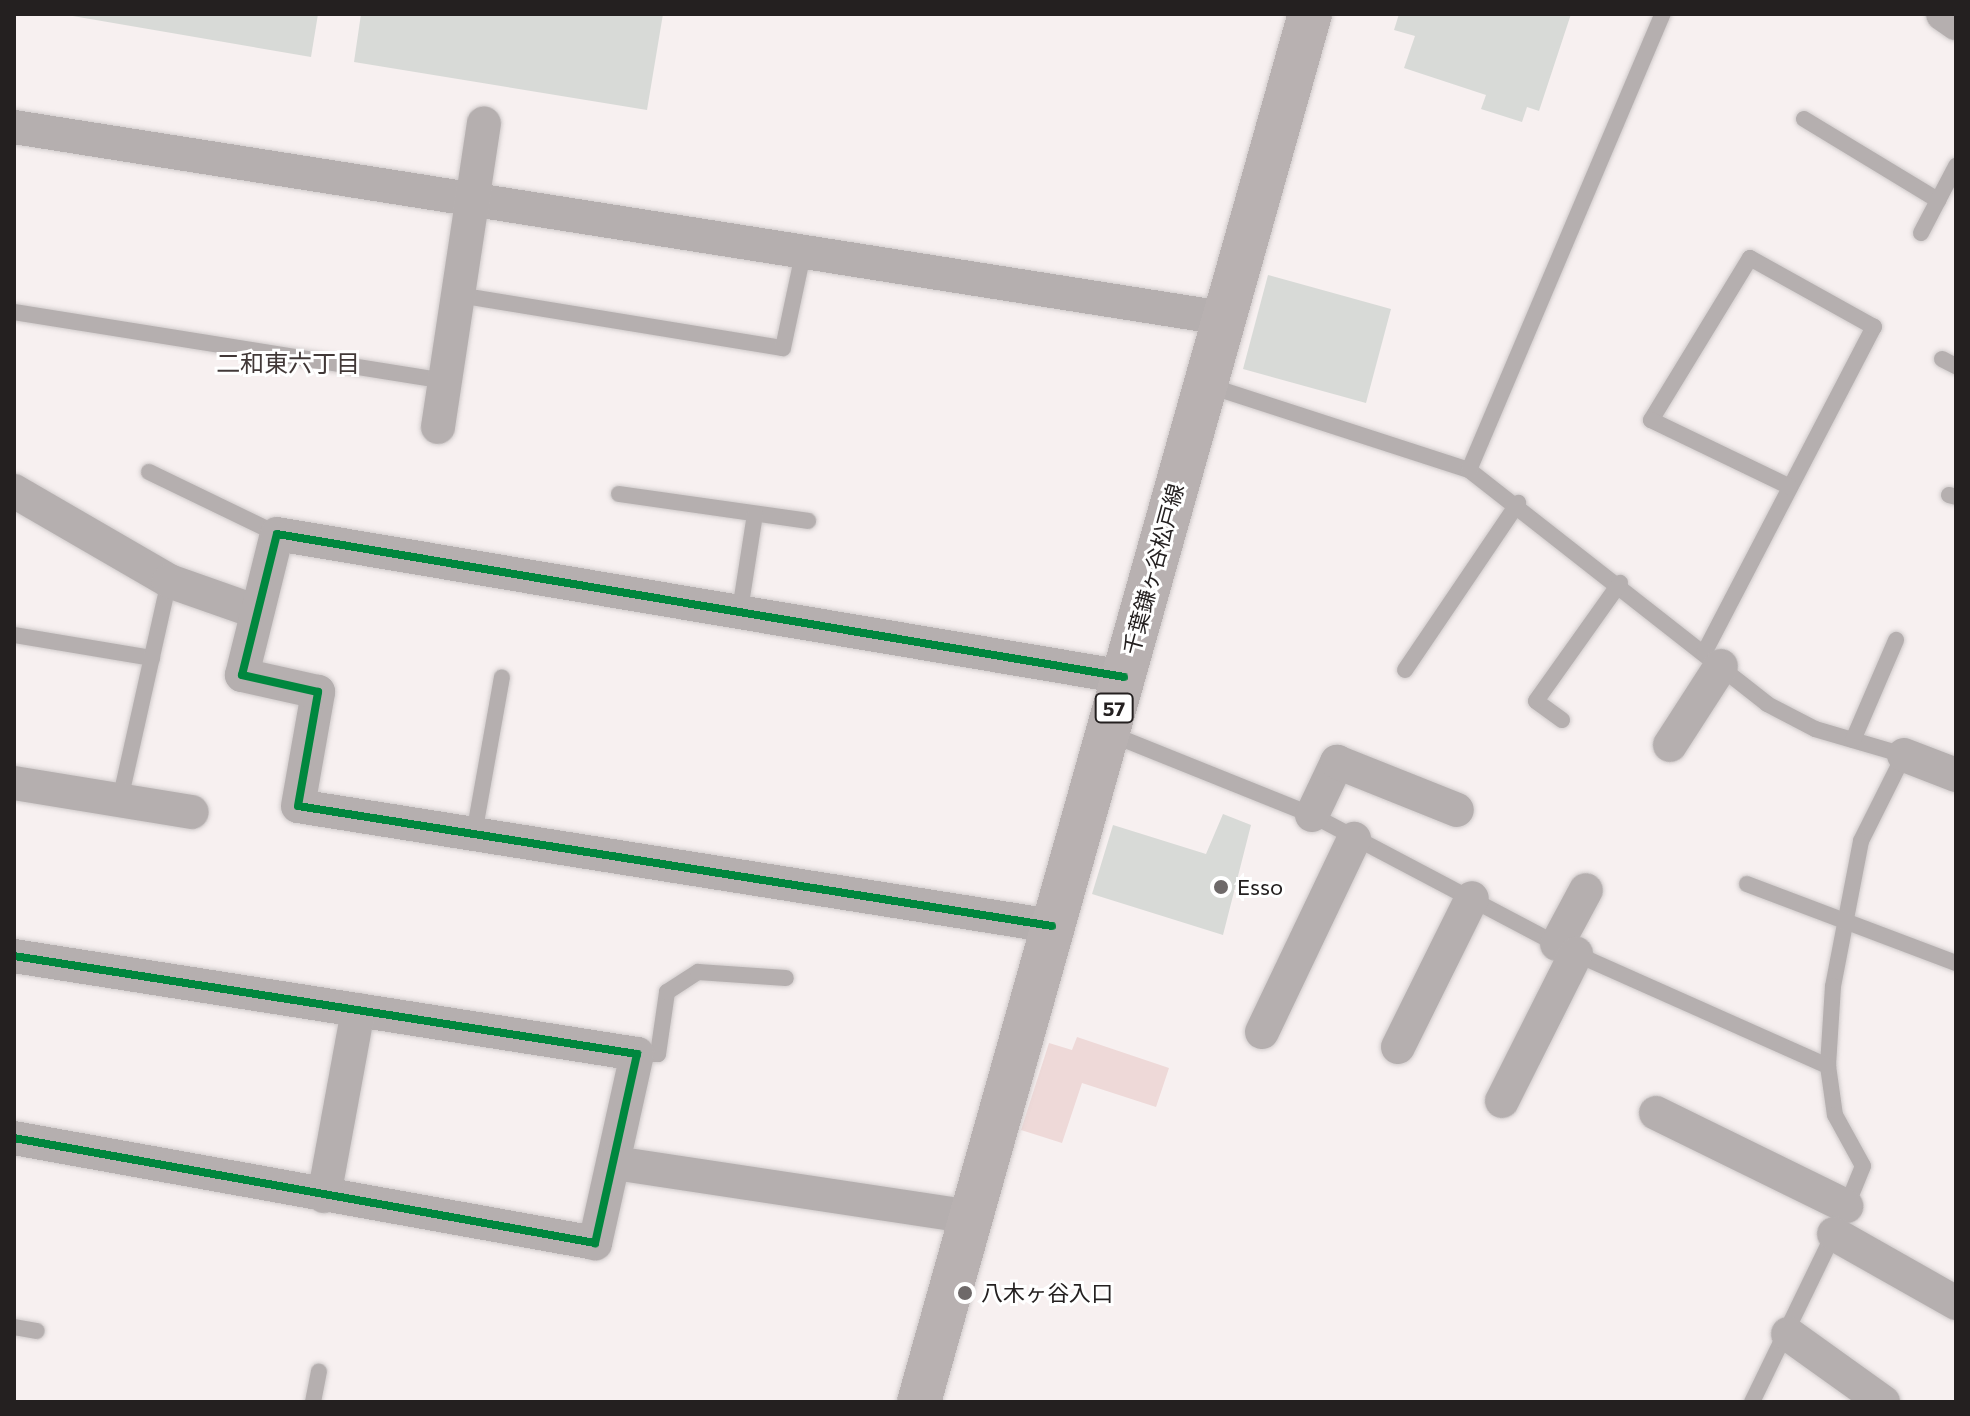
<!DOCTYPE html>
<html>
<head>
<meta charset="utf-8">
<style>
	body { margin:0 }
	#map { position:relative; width:1970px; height:1416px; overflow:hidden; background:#f7f0f0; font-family:Commissioner,"Noto Sans JP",sans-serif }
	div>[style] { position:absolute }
	.green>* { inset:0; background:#eed9d8 }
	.building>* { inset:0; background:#d8dad7 }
	.roads { filter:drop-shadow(0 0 2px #d0cbcb) drop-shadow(0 0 2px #d0cbcb) }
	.lane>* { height:16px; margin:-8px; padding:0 8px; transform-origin:8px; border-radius:8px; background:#b5afaf }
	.street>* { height:34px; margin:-17px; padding:0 17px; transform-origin:17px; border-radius:17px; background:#b5afaf }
	.primary>* { height:44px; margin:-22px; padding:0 22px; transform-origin:22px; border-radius:22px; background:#b8b1b1 }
	.cycleway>* { height:8px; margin:-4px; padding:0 4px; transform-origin:4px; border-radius:4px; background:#00873e }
	.dots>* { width:22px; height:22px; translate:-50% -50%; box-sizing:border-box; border:4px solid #fff; border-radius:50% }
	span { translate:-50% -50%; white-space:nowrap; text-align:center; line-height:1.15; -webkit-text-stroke:6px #fff; paint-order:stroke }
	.shield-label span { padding:2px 6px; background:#fff; border:2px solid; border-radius:6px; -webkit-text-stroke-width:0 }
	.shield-label { font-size:20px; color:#242020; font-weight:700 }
	.street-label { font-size:22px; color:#242020 }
	.poi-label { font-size:22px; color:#242020 }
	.left { translate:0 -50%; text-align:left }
	.neighbourhood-label { font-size:24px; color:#413837 }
	.frame { position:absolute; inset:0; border:16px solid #242020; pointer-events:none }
</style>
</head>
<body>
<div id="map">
	<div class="green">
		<div style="clip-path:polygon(1077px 1037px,1169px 1068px,1156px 1107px,1082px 1083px,1062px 1143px,1021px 1130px,1049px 1043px,1072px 1050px)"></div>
	</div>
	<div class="building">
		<div style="clip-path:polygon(61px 14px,318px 14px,311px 57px)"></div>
		<div style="clip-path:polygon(361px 14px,663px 14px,647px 110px,354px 62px)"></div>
		<div style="clip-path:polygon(1399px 14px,1571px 14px,1539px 111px,1527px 107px,1522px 122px,1481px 109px,1486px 95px,1404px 68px,1415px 36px,1394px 30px)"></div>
		<div style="clip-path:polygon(1268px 275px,1391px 309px,1366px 403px,1243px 369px)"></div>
		<div style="clip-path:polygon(1223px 814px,1251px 825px,1223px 935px,1092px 894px,1113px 825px,1206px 854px)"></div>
	</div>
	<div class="roads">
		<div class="lane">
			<div style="left:1804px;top:119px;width:157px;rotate:31.2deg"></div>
			<div style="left:1921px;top:233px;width:76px;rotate:-62.4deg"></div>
			<div style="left:458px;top:295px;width:329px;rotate:9.3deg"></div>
			<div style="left:783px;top:348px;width:101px;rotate:-78deg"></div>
			<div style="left:14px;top:312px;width:436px;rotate:9.1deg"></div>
			<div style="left:1942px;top:359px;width:16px;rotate:27deg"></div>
			<div style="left:1207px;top:385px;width:275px;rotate:18deg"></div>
			<div style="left:1469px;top:470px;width:379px;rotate:38.1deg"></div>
			<div style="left:1767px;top:704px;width:54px;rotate:27.5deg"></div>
			<div style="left:1815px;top:729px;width:93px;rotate:16.3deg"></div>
			<div style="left:1904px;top:755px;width:96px;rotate:116.6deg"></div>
			<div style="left:1861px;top:841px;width:148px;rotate:100.9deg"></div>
			<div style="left:1833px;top:986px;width:80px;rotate:93.6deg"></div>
			<div style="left:1828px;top:1066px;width:49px;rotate:81.9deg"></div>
			<div style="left:1835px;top:1115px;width:58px;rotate:61.2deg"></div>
			<div style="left:1863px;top:1166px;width:48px;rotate:112.2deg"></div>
			<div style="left:1469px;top:470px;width:496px;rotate:-67deg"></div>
			<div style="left:149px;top:472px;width:142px;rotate:25.8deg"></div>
			<div style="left:619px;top:494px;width:191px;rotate:8.1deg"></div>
			<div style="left:1949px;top:495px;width:7px;rotate:16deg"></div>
			<div style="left:740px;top:610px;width:97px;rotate:-81.1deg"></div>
			<div style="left:14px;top:635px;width:140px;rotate:9.5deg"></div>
			<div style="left:1704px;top:653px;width:368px;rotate:-62.5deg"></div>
			<div style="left:1874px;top:327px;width:142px;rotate:-150.9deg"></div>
			<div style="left:1750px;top:258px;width:190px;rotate:121.4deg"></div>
			<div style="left:1651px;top:420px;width:154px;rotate:25.7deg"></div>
			<div style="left:1405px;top:670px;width:202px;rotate:-55.9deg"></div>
			<div style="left:1562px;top:720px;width:32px;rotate:-144deg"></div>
			<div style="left:1536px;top:701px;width:145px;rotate:-54.6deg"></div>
			<div style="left:1108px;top:733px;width:220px;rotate:21.9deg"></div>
			<div style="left:1312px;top:815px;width:298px;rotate:27.8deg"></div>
			<div style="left:1576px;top:954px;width:276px;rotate:24deg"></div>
			<div style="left:1853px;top:740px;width:109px;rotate:-66.7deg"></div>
			<div style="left:120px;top:800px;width:224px;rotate:-77.4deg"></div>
			<div style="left:474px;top:834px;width:159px;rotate:-79.9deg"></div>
			<div style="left:1747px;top:884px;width:223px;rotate:20.7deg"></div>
			<div style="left:637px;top:1054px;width:21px"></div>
			<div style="left:658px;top:1054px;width:63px;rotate:-81.7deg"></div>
			<div style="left:667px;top:992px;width:37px;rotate:-33deg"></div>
			<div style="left:698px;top:972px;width:88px;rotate:3.9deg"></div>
			<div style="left:14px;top:1327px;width:23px;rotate:10deg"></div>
			<div style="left:313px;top:1402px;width:31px;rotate:-79deg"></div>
			<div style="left:1752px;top:1402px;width:190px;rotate:-64.1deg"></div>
		</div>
		<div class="street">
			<div style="left:1943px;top:14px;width:16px;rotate:35deg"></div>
			<div style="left:14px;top:127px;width:1224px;rotate:8.98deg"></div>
			<div style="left:438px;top:427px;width:307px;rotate:-81.4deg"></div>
			<div style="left:14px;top:491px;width:179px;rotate:30.1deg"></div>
			<div style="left:169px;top:581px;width:93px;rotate:19.4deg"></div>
			<div style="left:1670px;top:745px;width:94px;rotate:-57.2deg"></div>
			<div style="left:1904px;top:755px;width:56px;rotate:21deg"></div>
			<div style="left:14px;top:783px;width:180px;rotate:9.3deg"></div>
			<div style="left:1312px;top:815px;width:59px;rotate:-64.7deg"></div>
			<div style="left:1337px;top:762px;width:129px;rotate:21.8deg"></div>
			<div style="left:1052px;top:926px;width:763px;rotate:-170.96deg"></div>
			<div style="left:298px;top:806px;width:116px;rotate:-80deg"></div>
			<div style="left:318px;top:692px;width:78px;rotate:-167.4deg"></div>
			<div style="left:242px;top:675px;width:145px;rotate:-76.1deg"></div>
			<div style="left:277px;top:534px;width:859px;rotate:9.58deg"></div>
			<div style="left:1557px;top:944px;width:61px;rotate:-61.8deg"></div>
			<div style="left:14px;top:956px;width:631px;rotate:8.94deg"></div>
			<div style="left:637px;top:1054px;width:194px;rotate:102.5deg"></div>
			<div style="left:595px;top:1243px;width:590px;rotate:-169.76deg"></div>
			<div style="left:1262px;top:1032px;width:214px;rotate:-64.5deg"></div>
			<div style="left:1398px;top:1047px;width:166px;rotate:-63.6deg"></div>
			<div style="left:1502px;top:1101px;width:165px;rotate:-63.3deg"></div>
			<div style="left:1656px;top:1113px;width:212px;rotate:26.1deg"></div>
			<div style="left:615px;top:1163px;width:359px;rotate:8.6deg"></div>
			<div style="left:324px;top:1196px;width:189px;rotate:-79.6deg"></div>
			<div style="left:1834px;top:1234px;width:140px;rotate:29.5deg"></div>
			<div style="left:1788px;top:1334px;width:117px;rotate:35.6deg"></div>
		</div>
		<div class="primary">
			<div style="left:919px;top:1402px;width:1442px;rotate:-74.27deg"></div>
		</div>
	</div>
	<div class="cycleway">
		<div style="left:1052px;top:926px;width:763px;rotate:-170.96deg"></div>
		<div style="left:298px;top:806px;width:116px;rotate:-80deg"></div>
		<div style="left:318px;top:692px;width:78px;rotate:-167.4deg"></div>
		<div style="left:242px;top:675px;width:145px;rotate:-76.1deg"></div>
		<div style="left:277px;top:534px;width:859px;rotate:9.58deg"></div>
		<div style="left:14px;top:956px;width:631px;rotate:8.94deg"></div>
		<div style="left:637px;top:1054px;width:194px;rotate:102.5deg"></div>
		<div style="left:595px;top:1243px;width:590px;rotate:-169.76deg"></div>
	</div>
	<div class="dots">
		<div style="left:1221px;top:887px;background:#6e6969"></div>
		<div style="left:965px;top:1293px;background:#6e6969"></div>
	</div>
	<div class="shield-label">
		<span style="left:1114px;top:708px">57</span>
	</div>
	<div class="street-label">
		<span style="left:1153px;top:569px;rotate:-75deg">千葉鎌ヶ谷松戸線</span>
	</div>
	<div class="poi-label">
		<span class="left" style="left:1237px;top:887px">Esso</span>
		<span class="left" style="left:981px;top:1293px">八木ヶ谷入口</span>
	</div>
	<div class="neighbourhood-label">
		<span style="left:288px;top:363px">二和東六丁目</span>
	</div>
	<div class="frame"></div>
</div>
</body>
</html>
